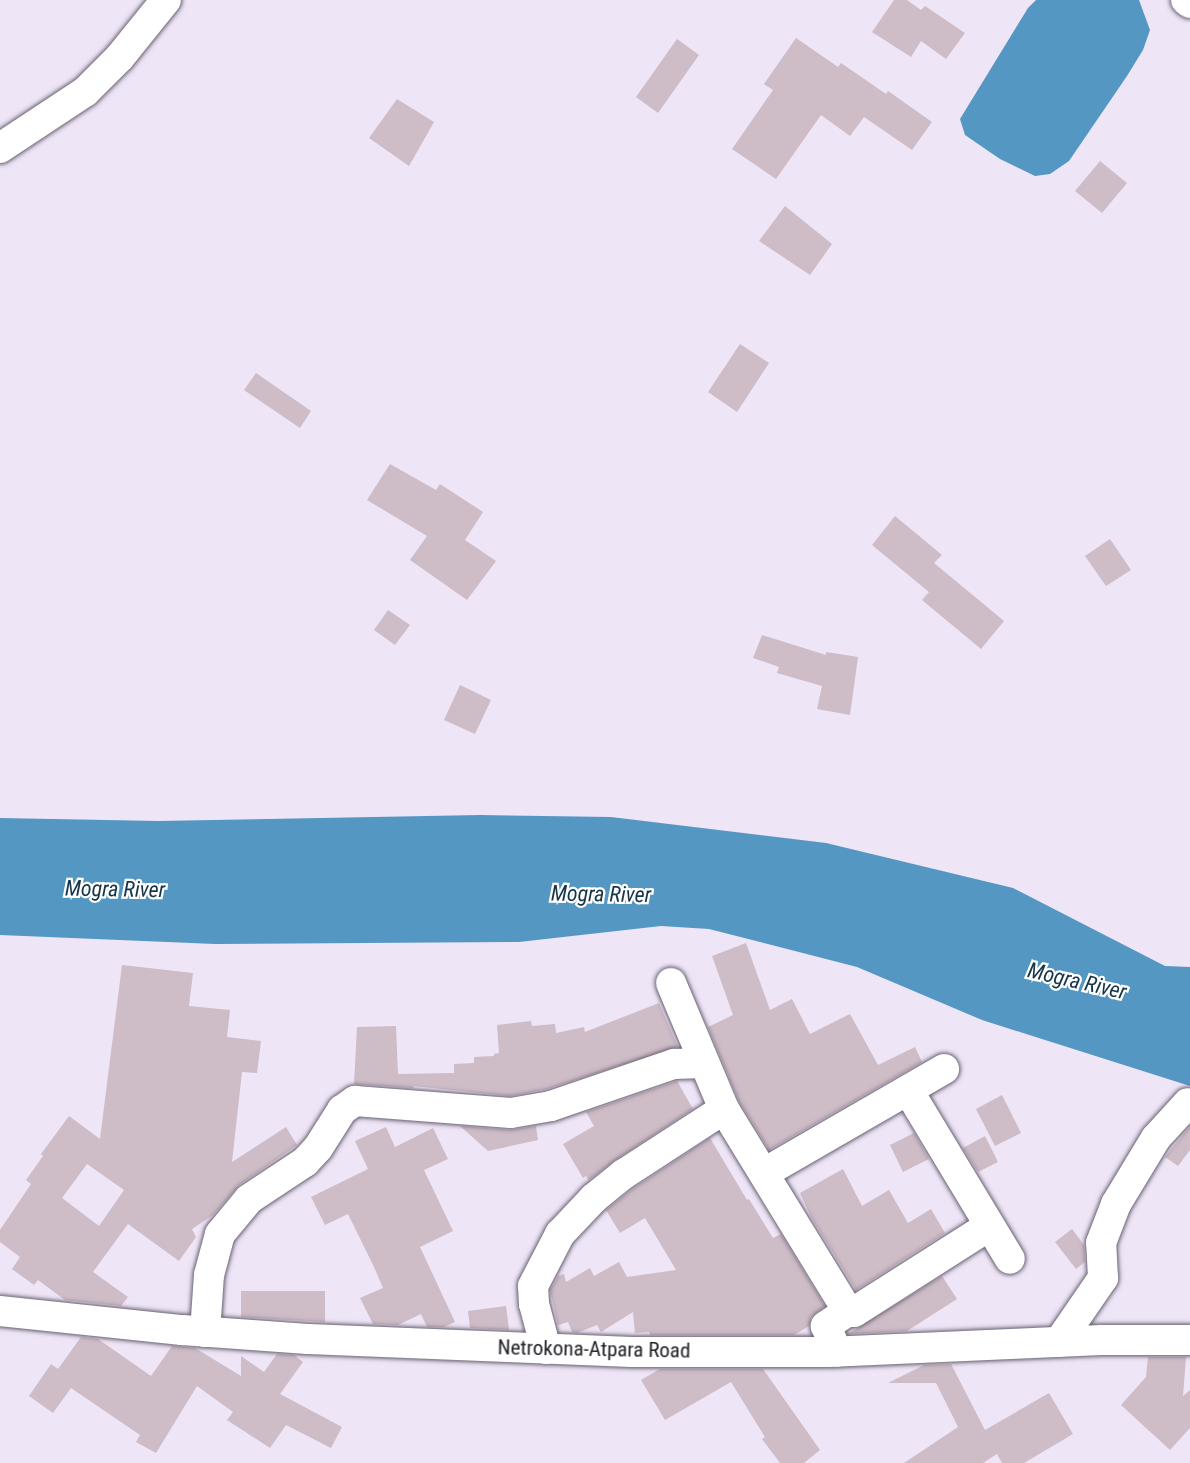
<!DOCTYPE html>
<html>
<head>
<meta charset="utf-8">
<style>
	body { margin:0 }
	#map { position:relative; width:1190px; height:1463px; overflow:hidden; background:#eee5f7; font-family:"Roboto Condensed",sans-serif }
	div>[style] { position:absolute }
	.water>* { inset:0; background:#5597c3 }
	.building>* { inset:0; background:#cebcc7 }
	.roads { filter:drop-shadow(0 0 2px #696171) drop-shadow(0 0 2px #696171) }
	.minor>* { height:30px; margin:-15px; padding:0 15px; transform-origin:15px; border-radius:15px; background:#fff }
	span { translate:-50% -50%; white-space:nowrap; text-align:center; line-height:1.15; -webkit-text-stroke:4.5px #fff; paint-order:stroke }
	.street-label { font-size:21px; color:#232026 }
	.water-label { font-size:22px; color:#173549; font-style:italic }
</style>
</head>
<body>
<div id="map">
	<div class="water">
		<div style="clip-path:polygon(1036px 0,1139px 0,1150px 30px,1143px 50px,1127px 76px,1069px 161px,1050px 174px,1035px 176px,1000px 159px,965px 135px,960px 119px,1028px 8px)"></div>
		<div style="clip-path:polygon(480px 815px,611px 817px,826px 843px,1013px 888px,1165px 966px,1190px 967px,1190px 1086px,982px 1020px,857px 967px,709px 929px,661px 926px,519px 942px,215px 944px,0 935px,0 818px,158px 821px)"></div>
	</div>
	<div class="building">
		<div style="clip-path:polygon(894px 0,907px 0,921px 10px,925px 6px,965px 33px,946px 59px,921px 41px,911px 57px,872px 32px)"></div>
		<div style="clip-path:polygon(796px 38px,838px 67px,841px 63px,886px 94px,888px 91px,932px 122px,912px 150px,864px 117px,850px 136px,821px 115px,776px 179px,732px 149px,773px 90px,764px 84px)"></div>
		<div style="clip-path:polygon(677px 39px,699px 55px,658px 113px,636px 97px)"></div>
		<div style="clip-path:polygon(397px 99px,434px 122px,409px 166px,369px 138px)"></div>
		<div style="clip-path:polygon(1100px 161px,1127px 183px,1102px 213px,1075px 191px)"></div>
		<div style="clip-path:polygon(785px 206px,832px 244px,810px 275px,759px 241px)"></div>
		<div style="clip-path:polygon(740px 344px,769px 363px,737px 412px,708px 392px)"></div>
		<div style="clip-path:polygon(256px 373px,311px 411px,300px 428px,244px 390px)"></div>
		<div style="clip-path:polygon(390px 464px,436px 490px,440px 484px,483px 512px,465px 540px,496px 561px,467px 600px,410px 560px,427px 536px,367px 500px)"></div>
		<div style="clip-path:polygon(895px 516px,942px 555px,934px 563px,1004px 621px,981px 649px,922px 600px,929px 592px,872px 545px)"></div>
		<div style="clip-path:polygon(1110px 539px,1131px 570px,1106px 586px,1085px 556px)"></div>
		<div style="clip-path:polygon(388px 610px,410px 625px,395px 645px,374px 630px)"></div>
		<div style="clip-path:polygon(762px 635px,826px 655px,826px 652px,858px 657px,850px 715px,817px 709px,822px 686px,777px 673px,779px 667px,753px 658px)"></div>
		<div style="clip-path:polygon(460px 685px,491px 700px,475px 734px,444px 720px)"></div>
		<div style="clip-path:polygon(746px 943px,770px 1010px,792px 999px,810px 1034px,850px 1014px,878px 1065px,915px 1047px,922px 1062px,769px 1150px,739px 1101px,708px 1027px,733px 1015px,712px 956px)"></div>
		<div style="clip-path:polygon(evenodd,122px 965px,193px 973px,189px 1006px,230px 1010px,227px 1037px,261px 1041px,257px 1073px,242px 1072px,232px 1162px,286px 1127px,297px 1145px,239px 1185px,213px 1215px,192px 1229px,196px 1237px,179px 1261px,128px 1224px,93px 1272px,128px 1297px,121px 1306px,65px 1300px,38px 1280px,34px 1285px,12px 1269px,20px 1257px,0 1242px,0 1230px,31px 1184px,26px 1180px,43px 1156px,41px 1154px,69px 1116px,100px 1139px,122px 965px,87px 1164px,124px 1190px,99px 1226px,62px 1198px,87px 1164px)"></div>
		<div style="clip-path:polygon(659px 1003px,678px 1047px,547px 1089px,510px 1096px,413px 1086px,414px 1088px,354px 1084px,357px 1027px,396px 1026px,398px 1074px,454px 1073px,454px 1064px,474px 1063px,474px 1057px,494px 1056px,494px 1054px,499px 1053px,497px 1025px,531px 1021px,532px 1026px,555px 1024px,556px 1033px,584px 1027px,585px 1032px)"></div>
		<div style="clip-path:polygon(677px 1081px,693px 1109px,615px 1160px,589px 1180px,586px 1176px,583px 1178px,563px 1144px,594px 1126px,586px 1112px)"></div>
		<div style="clip-path:polygon(1002px 1095px,1021px 1133px,995px 1146px,976px 1109px)"></div>
		<div style="clip-path:polygon(460px 1126px,510px 1130px,536px 1126px,538px 1140px,488px 1151px)"></div>
		<div style="clip-path:polygon(1190px 1126px,1190px 1150px,1178px 1166px,1165px 1157px)"></div>
		<div style="clip-path:polygon(386px 1127px,395px 1147px,433px 1128px,448px 1159px,424px 1170px,453px 1231px,420px 1247px,455px 1322px,444px 1327px,427px 1327px,421px 1314px,398px 1325px,373px 1324px,360px 1298px,383px 1288px,374px 1267px,348px 1214px,325px 1225px,311px 1197px,368px 1169px,355px 1141px)"></div>
		<div style="clip-path:polygon(914px 1133px,929px 1159px,903px 1172px,890px 1145px)"></div>
		<div style="clip-path:polygon(985px 1136px,998px 1162px,978px 1172px,963px 1148px)"></div>
		<div style="clip-path:polygon(710px 1138px,747px 1200px,749px 1199px,773px 1238px,781px 1234px,825px 1306px,811px 1317px,809px 1326px,794px 1335px,650px 1335px,649px 1332px,635px 1333px,633px 1312px,601px 1332px,597px 1325px,577px 1333px,572px 1332px,568px 1322px,558px 1325px,550px 1290px,558px 1276px,564px 1274px,566px 1282px,590px 1268px,594px 1276px,619px 1262px,627px 1277px,676px 1270px,645px 1218px,620px 1233px,606px 1210px,634px 1188px)"></div>
		<div style="clip-path:polygon(843px 1169px,862px 1206px,889px 1190px,908px 1223px,931px 1209px,945px 1233px,856px 1290px,811px 1217px,800px 1193px)"></div>
		<div style="clip-path:polygon(1072px 1229px,1084px 1245px,1085px 1262px,1076px 1269px,1055px 1242px)"></div>
		<div style="clip-path:polygon(942px 1276px,957px 1299px,907px 1331px,848px 1334px)"></div>
		<div style="clip-path:polygon(241px 1291px,325px 1291px,325px 1322px,241px 1317px)"></div>
		<div style="clip-path:polygon(506px 1306px,509px 1330px,470px 1328px,468px 1311px)"></div>
		<div style="clip-path:polygon(81px 1337px,98px 1339px,151px 1376px,172px 1346px,195px 1348px,241px 1376px,241px 1356px,264px 1372px,277px 1354px,294px 1355px,303px 1362px,280px 1394px,342px 1427px,331px 1448px,286px 1425px,270px 1448px,227px 1420px,233px 1412px,197px 1386px,156px 1453px,136px 1442px,140px 1435px,71px 1388px,53px 1413px,29px 1396px,51px 1364px,58px 1369px)"></div>
		<div style="clip-path:polygon(1148px 1357px,1186px 1357px,1183px 1396px,1190px 1390px,1190px 1428px,1170px 1450px,1121px 1405px,1146px 1377px)"></div>
		<div style="clip-path:polygon(951px 1364px,985px 1430px,1049px 1393px,1073px 1434px,1024px 1463px,1002px 1463px,997px 1454px,983px 1463px,904px 1463px,958px 1427px,936px 1383px,888px 1383px,924px 1365px)"></div>
		<div style="clip-path:polygon(660px 1369px,763px 1369px,820px 1450px,804px 1463px,780px 1463px,762px 1439px,765px 1437px,731px 1382px,665px 1420px,641px 1380px)"></div>
	</div>
	<div class="roads">
		<div class="minor">
			<div style="left:1186px;top:0;width:5px;rotate:37deg"></div>
			<div style="left:0;top:148px;width:102px;rotate:-33.4deg"></div>
			<div style="left:85px;top:92px;width:49px;rotate:-45deg"></div>
			<div style="left:120px;top:57px;width:73px;rotate:-51.1deg"></div>
			<div style="left:671px;top:983px;width:137px;rotate:67.2deg"></div>
			<div style="left:724px;top:1109px;width:237px;rotate:58.5deg"></div>
			<div style="left:848px;top:1311px;width:27px;rotate:146deg"></div>
			<div style="left:826px;top:1326px;width:28px;rotate:67deg"></div>
			<div style="left:908px;top:1090px;width:197px;rotate:58.9deg"></div>
			<div style="left:764px;top:1173px;width:208px;rotate:-30deg"></div>
			<div style="left:0;top:1311px;width:183px;rotate:6deg"></div>
			<div style="left:182px;top:1330px;width:126px;rotate:4.1deg"></div>
			<div style="left:308px;top:1339px;width:324px;rotate:2.3deg"></div>
			<div style="left:632px;top:1352px;width:196px"></div>
			<div style="left:828px;top:1352px;width:274px;rotate:-2.5deg"></div>
			<div style="left:1102px;top:1340px;width:88px"></div>
			<div style="left:848px;top:1311px;width:6px;rotate:9deg"></div>
			<div style="left:854px;top:1312px;width:160px;rotate:-32.5deg"></div>
			<div style="left:205px;top:1332px;width:57px;rotate:-86deg"></div>
			<div style="left:209px;top:1275px;width:42px;rotate:-75deg"></div>
			<div style="left:220px;top:1234px;width:45px;rotate:-50.4deg"></div>
			<div style="left:249px;top:1199px;width:67px;rotate:-33.5deg"></div>
			<div style="left:305px;top:1162px;width:19px;rotate:-47deg"></div>
			<div style="left:318px;top:1148px;width:45px;rotate:-57.7deg"></div>
			<div style="left:342px;top:1110px;width:16px;rotate:-35deg"></div>
			<div style="left:355px;top:1101px;width:156px;rotate:4.4deg"></div>
			<div style="left:511px;top:1113px;width:41px;rotate:-9.9deg"></div>
			<div style="left:551px;top:1106px;width:130px;rotate:-18.9deg"></div>
			<div style="left:674px;top:1064px;width:30px;rotate:-2deg"></div>
			<div style="left:1059px;top:1342px;width:78px;rotate:-55.5deg"></div>
			<div style="left:1103px;top:1278px;width:35px;rotate:-93deg"></div>
			<div style="left:1101px;top:1243px;width:42px;rotate:-69deg"></div>
			<div style="left:1116px;top:1204px;width:77px;rotate:-58.8deg"></div>
			<div style="left:1156px;top:1138px;width:47px;rotate:-47.6deg"></div>
			<div style="left:546px;top:1349px;width:47px;rotate:-104.9deg"></div>
			<div style="left:534px;top:1304px;width:18px;rotate:-93deg"></div>
			<div style="left:533px;top:1286px;width:59px;rotate:-62.6deg"></div>
			<div style="left:560px;top:1234px;width:50px;rotate:-46.6deg"></div>
			<div style="left:594px;top:1198px;width:38px;rotate:-39deg"></div>
			<div style="left:624px;top:1174px;width:119px;rotate:-33deg"></div>
		</div>
	</div>
	<div class="street-label">
		<span style="left:594px;top:1349px;rotate:1deg">Netrokona-Atpara Road</span>
	</div>
	<div class="water-label">
		<span style="left:115px;top:889px;rotate:1deg">Mogra River</span>
		<span style="left:601px;top:894px;rotate:1deg">Mogra River</span>
		<span style="left:1077px;top:981px;rotate:13deg">Mogra River</span>
	</div>
</div>
</body>
</html>
